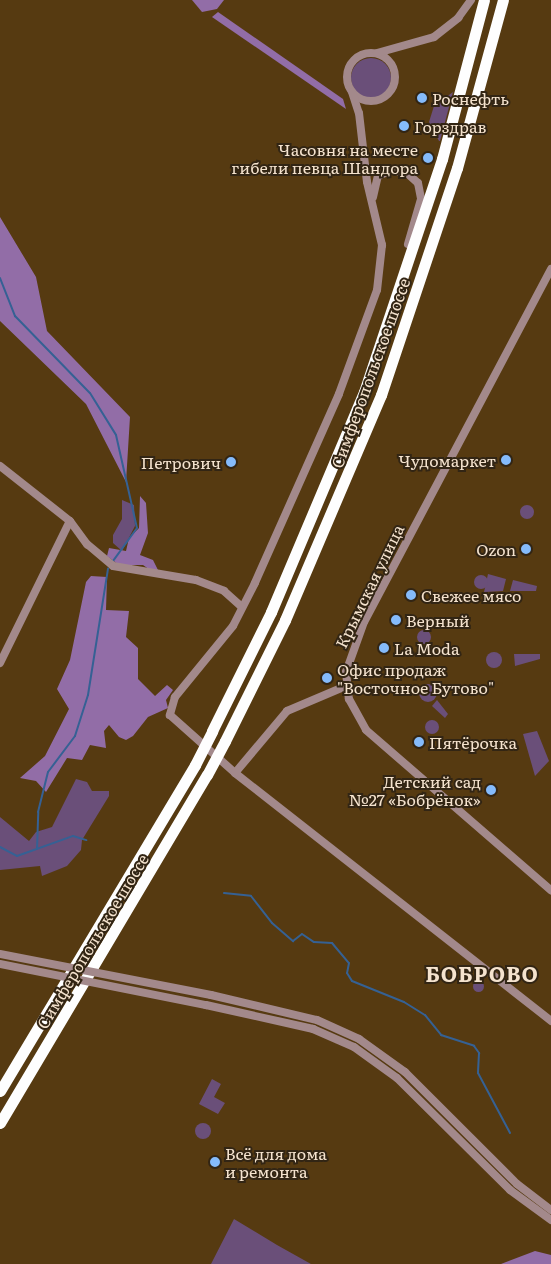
<!DOCTYPE html>
<html>
<head>
<meta charset="utf-8">
<style>
	body { margin:0 }
	#map { position:relative; width:551px; height:1264px; overflow:hidden; background:#563a11; font-family:Literata,serif }
	div>[style] { position:absolute }
	.green>* { inset:0; background:#6a4f79 }
	.round { border-radius:50% }
	.forest>* { inset:0; background:#926da7 }
	.stream>* { height:2px; margin:-1px; padding:0 1px; transform-origin:1px; border-radius:1px; background:#356194 }
	.minor>* { height:8px; margin:-4px; padding:0 4px; transform-origin:4px; border-radius:4px; background:#a3898b }
	.minor>.ring { margin:-4px; padding:0; box-sizing:content-box; background:none; border:8px solid #a3898b; border-radius:50% }
	.highway>* { height:11px; margin:-5.5px; padding:0 5.5px; transform-origin:5.5px; border-radius:5.5px; background:#fefefe }
	.minor-bridge>* { height:8px; margin:-4px; padding:0 4px; transform-origin:4px; border-radius:4px; background:#a3898b }
	.highway-bridge>* { height:11px; margin:-5.5px; padding:0 5.5px; transform-origin:5.5px; border-radius:5.5px; background:#fefefe }
	.dots>* { width:14px; height:14px; translate:-50% -50%; box-sizing:border-box; border:2px solid #322514; border-radius:50% }
	span { translate:-50% -50%; white-space:nowrap; text-align:center; line-height:1.15; -webkit-text-stroke:4px #322514; paint-order:stroke }
	.poi-label { font-size:16px; color:#f5e3ce }
	.left { translate:0 -50%; text-align:left }
	.right { translate:-100% -50%; text-align:right }
	.street-label { font-size:16px; color:#f5e3ce }
	.district-label { font-size:21px; color:#f5e3ce; font-weight:700; letter-spacing:1px }
</style>
</head>
<body>
<div id="map">
	<div class="green">
		<div class="round" style="left:351px;top:58px;width:40px;height:40px"></div>
		<div style="clip-path:polygon(453px 92px,440px 141px,439px 141px,429px 122px,434px 106px)"></div>
		<div style="clip-path:polygon(122px 500px,134px 505px,135px 526px,122px 551px,113px 543px,113px 535px,122px 519px)"></div>
		<div class="round" style="left:520px;top:505px;width:14px;height:14px"></div>
		<div style="clip-path:polygon(488px 574px,506px 579px,503px 591px,484px 592px)"></div>
		<div class="round" style="left:474px;top:575px;width:14px;height:14px"></div>
		<div style="clip-path:polygon(513px 580px,537px 586px,536px 591px,510px 591px)"></div>
		<div class="round" style="left:417px;top:630px;width:14px;height:14px"></div>
		<div class="round" style="left:486px;top:652px;width:16px;height:16px"></div>
		<div style="clip-path:polygon(514px 654px,540px 654px,540px 659px,515px 666px)"></div>
		<div class="round" style="left:419px;top:684px;width:18px;height:18px"></div>
		<div style="clip-path:polygon(437px 700px,448px 714px,445px 718px,432px 706px)"></div>
		<div class="round" style="left:425px;top:720px;width:14px;height:14px"></div>
		<div style="clip-path:polygon(537px 731px,549px 761px,535px 776px,523px 734px)"></div>
		<div style="clip-path:polygon(76px 779px,87px 782px,92px 791px,109px 791px,109px 796px,82px 840px,81px 850px,67px 866px,42px 876px,40px 866px,0 870px,0 817px,29px 841px,36px 832px,52px 827px)"></div>
		<div class="round" style="left:472.5px;top:980.5px;width:11px;height:11px"></div>
		<div style="clip-path:polygon(212px 1079px,221px 1084px,214px 1097px,225px 1103px,218px 1114px,199px 1104px)"></div>
		<div class="round" style="left:195px;top:1123px;width:16px;height:16px"></div>
		<div style="clip-path:polygon(234px 1219px,277px 1245px,311px 1264px,211px 1264px)"></div>
	</div>
	<div class="forest">
		<div style="clip-path:polygon(192px 0,224px 0,217px 9px,202px 12px)"></div>
		<div style="clip-path:polygon(218px 12px,343px 99px,346px 109px,212px 17px)"></div>
		<div style="clip-path:polygon(0 217px,36px 277px,47px 331px,130px 417px,126px 482px,86px 404px,0 321px)"></div>
		<div style="clip-path:polygon(140px 496px,146px 503px,148px 533px,140px 555px,153px 560px,158px 570px,153px 572px,143px 565px,119px 565px,107px 556px,109px 548px,126px 551px,129px 538px,139px 528px)"></div>
		<div style="clip-path:polygon(91px 576px,107px 577px,106px 610px,129px 611px,126px 637px,138px 648px,138px 679px,155px 696px,167px 685px,173px 690px,166px 700px,168px 708px,148px 717px,133px 736px,126px 740px,119px 737px,109px 725px,104px 731px,106px 748px,90px 745px,82px 760px,67px 758px,46px 792px,36px 781px,20px 778px,45px 756px,69px 709px,57px 689px,70px 660px,86px 582px)"></div>
		<div style="clip-path:polygon(535px 1251px,551px 1255px,551px 1264px,501px 1264px)"></div>
	</div>
	<div class="stream">
		<div style="left:0;top:278px;width:41px;rotate:68.5deg"></div>
		<div style="left:15px;top:316px;width:107px;rotate:45.8deg"></div>
		<div style="left:90px;top:393px;width:49px;rotate:58.2deg"></div>
		<div style="left:116px;top:435px;width:95px;rotate:77.3deg"></div>
		<div style="left:137px;top:528px;width:41px;rotate:126deg"></div>
		<div style="left:0;top:847px;width:19px;rotate:28deg"></div>
		<div style="left:17px;top:856px;width:59px;rotate:-19.7deg"></div>
		<div style="left:73px;top:836px;width:14px;rotate:17deg"></div>
		<div style="left:37px;top:849px;width:37px;rotate:-88deg"></div>
		<div style="left:38px;top:812px;width:41px;rotate:-76deg"></div>
		<div style="left:48px;top:772px;width:45px;rotate:-53.1deg"></div>
		<div style="left:75px;top:736px;width:43px;rotate:-72.4deg"></div>
		<div style="left:88px;top:695px;width:128px;rotate:-81deg"></div>
		<div style="left:224px;top:893px;width:27px;rotate:6deg"></div>
		<div style="left:251px;top:896px;width:34px;rotate:52deg"></div>
		<div style="left:272px;top:923px;width:28px;rotate:41deg"></div>
		<div style="left:293px;top:941px;width:11px;rotate:-38deg"></div>
		<div style="left:302px;top:934px;width:14px;rotate:34deg"></div>
		<div style="left:314px;top:942px;width:18px;rotate:3deg"></div>
		<div style="left:332px;top:943px;width:26px;rotate:50deg"></div>
		<div style="left:349px;top:963px;width:10px;rotate:101deg"></div>
		<div style="left:347px;top:973px;width:9px;rotate:58deg"></div>
		<div style="left:352px;top:981px;width:56px;rotate:22deg"></div>
		<div style="left:404px;top:1002px;width:25px;rotate:32deg"></div>
		<div style="left:425px;top:1015px;width:26px;rotate:51deg"></div>
		<div style="left:441px;top:1035px;width:35px;rotate:18deg"></div>
		<div style="left:474px;top:1046px;width:9px;rotate:54deg"></div>
		<div style="left:479px;top:1053px;width:20px;rotate:93deg"></div>
		<div style="left:478px;top:1073px;width:68px;rotate:61.9deg"></div>
	</div>
	<div class="minor">
		<div class="ring" style="left:347px;top:53px;width:40px;height:40px"></div>
		<div style="left:377px;top:53px;width:59px;rotate:-15.7deg"></div>
		<div style="left:434px;top:37px;width:31px;rotate:-38deg"></div>
		<div style="left:458px;top:18px;width:22px;rotate:-54deg"></div>
		<div style="left:352px;top:92px;width:22px;rotate:72deg"></div>
		<div style="left:359px;top:113px;width:69px;rotate:83.4deg"></div>
		<div style="left:367px;top:182px;width:65px;rotate:76.6deg"></div>
		<div style="left:382px;top:245px;width:45px;rotate:96.3deg"></div>
		<div style="left:377px;top:290px;width:111px;rotate:110.1deg"></div>
		<div style="left:339px;top:394px;width:207px;rotate:114deg"></div>
		<div style="left:255px;top:583px;width:48px;rotate:117.1deg"></div>
		<div style="left:233px;top:626px;width:92px;rotate:129.2deg"></div>
		<div style="left:175px;top:697px;width:19px;rotate:106deg"></div>
		<div style="left:170px;top:715px;width:87px;rotate:41.7deg"></div>
		<div style="left:235px;top:773px;width:402px;rotate:38.1deg"></div>
		<div style="left:373px;top:197px;width:22px;rotate:-77deg"></div>
		<div style="left:378px;top:176px;width:15px;rotate:-23deg"></div>
		<div style="left:392px;top:170px;width:16px;rotate:14deg"></div>
		<div style="left:408px;top:174px;width:13px;rotate:42deg"></div>
		<div style="left:418px;top:183px;width:16px;rotate:79deg"></div>
		<div style="left:421px;top:199px;width:47px;rotate:106.1deg"></div>
		<div style="left:551px;top:269px;width:399px;rotate:117.9deg"></div>
		<div style="left:364px;top:622px;width:53px;rotate:109.8deg"></div>
		<div style="left:346px;top:672px;width:27px;rotate:84deg"></div>
		<div style="left:349px;top:699px;width:35px;rotate:61deg"></div>
		<div style="left:366px;top:730px;width:245px;rotate:40.9deg"></div>
		<div style="left:0;top:466px;width:89px;rotate:38.2deg"></div>
		<div style="left:70px;top:521px;width:29px;rotate:54deg"></div>
		<div style="left:87px;top:544px;width:34px;rotate:40deg"></div>
		<div style="left:113px;top:566px;width:84px;rotate:9.6deg"></div>
		<div style="left:196px;top:580px;width:30px;rotate:21deg"></div>
		<div style="left:224px;top:591px;width:24px;rotate:42deg"></div>
		<div style="left:0;top:663px;width:158px;rotate:-63.8deg"></div>
		<div style="left:235px;top:773px;width:81px;rotate:-50deg"></div>
		<div style="left:287px;top:711px;width:64px;rotate:-23deg"></div>
		<div style="left:211px;top:995px;width:109px;rotate:13.3deg"></div>
		<div style="left:317px;top:1020px;width:46px;rotate:24.3deg"></div>
		<div style="left:359px;top:1039px;width:57px;rotate:35.7deg"></div>
		<div style="left:405px;top:1072px;width:158px;rotate:45deg"></div>
		<div style="left:517px;top:1184px;width:43px;rotate:37.4deg"></div>
		<div style="left:206px;top:1005px;width:110px;rotate:12.6deg"></div>
		<div style="left:313px;top:1029px;width:45px;rotate:23.7deg"></div>
		<div style="left:354px;top:1047px;width:53px;rotate:35.8deg"></div>
		<div style="left:397px;top:1078px;width:159px;rotate:44.7deg"></div>
		<div style="left:510px;top:1190px;width:51px;rotate:36.2deg"></div>
	</div>
	<div class="highway">
		<div style="left:212px;top:731px;width:133px;rotate:-63.6deg"></div>
		<div style="left:271px;top:612px;width:239px;rotate:-67.1deg"></div>
		<div style="left:364px;top:392px;width:246px;rotate:-71.5deg"></div>
		<div style="left:442px;top:159px;width:164px;rotate:-75.2deg"></div>
		<div style="left:225px;top:741px;width:135px;rotate:-63.6deg"></div>
		<div style="left:285px;top:620px;width:245px;rotate:-66.9deg"></div>
		<div style="left:381px;top:395px;width:239px;rotate:-71.5deg"></div>
		<div style="left:457px;top:168px;width:174px;rotate:-74.7deg"></div>
		<div style="left:0;top:1091px;width:380px;rotate:-59.1deg"></div>
		<div style="left:0;top:1123px;width:405px;rotate:-59.3deg"></div>
	</div>
	<div class="minor-bridge">
		<div style="left:0;top:954px;width:215px;rotate:11deg"></div>
		<div style="left:0;top:964px;width:210px;rotate:11.3deg"></div>
	</div>
	<div class="highway-bridge">
		<div style="left:195px;top:765px;width:38px;rotate:-63deg"></div>
		<div style="left:207px;top:775px;width:38px;rotate:-62deg"></div>
	</div>
	<div class="dots">
		<div style="left:422px;top:98px;background:#85bbfb"></div>
		<div style="left:404px;top:126px;background:#85bbfb"></div>
		<div style="left:428px;top:158px;background:#85bbfb"></div>
		<div style="left:506px;top:460px;background:#85bbfb"></div>
		<div style="left:231px;top:462px;background:#85bbfb"></div>
		<div style="left:526px;top:549px;background:#85bbfb"></div>
		<div style="left:411px;top:595px;background:#85bbfb"></div>
		<div style="left:396px;top:620px;background:#85bbfb"></div>
		<div style="left:384px;top:648px;background:#85bbfb"></div>
		<div style="left:327px;top:678px;background:#85bbfb"></div>
		<div style="left:419px;top:742px;background:#85bbfb"></div>
		<div style="left:491px;top:790px;background:#85bbfb"></div>
		<div style="left:215px;top:1162px;background:#85bbfb"></div>
	</div>
	<div class="poi-label">
		<span class="left" style="left:432px;top:98px">Роснефть</span>
		<span class="left" style="left:414px;top:126px">Горздрав</span>
		<span class="right" style="left:418px;top:158px">Часовня на месте<br>гибели певца Шандора</span>
		<span class="right" style="left:496px;top:460px">Чудомаркет</span>
		<span class="right" style="left:221px;top:462px">Петрович</span>
		<span class="right" style="left:516px;top:549px">Ozon</span>
		<span class="left" style="left:421px;top:595px">Свежее мясо</span>
		<span class="left" style="left:406px;top:620px">Верный</span>
		<span class="left" style="left:394px;top:648px">La Moda</span>
		<span class="left" style="left:337px;top:678px">Офис продаж<br>"Восточное Бутово"</span>
		<span class="left" style="left:429px;top:742px">Пятёрочка</span>
		<span class="right" style="left:481px;top:790px">Детский сад<br>№27 «Бобрёнок»</span>
		<span class="left" style="left:225px;top:1162px">Всё для дома<br>и ремонта</span>
	</div>
	<div class="street-label">
		<span style="left:370px;top:373px;rotate:-70deg">Симферопольское шоссе</span>
		<span style="left:369px;top:586px;rotate:-64deg">Крымская улица</span>
		<span style="left:92px;top:941px;rotate:-59deg">Симферопольское шоссе</span>
	</div>
	<div class="district-label">
		<span style="left:482px;top:973px">БОБРОВО</span>
	</div>
</div>
</body>
</html>
